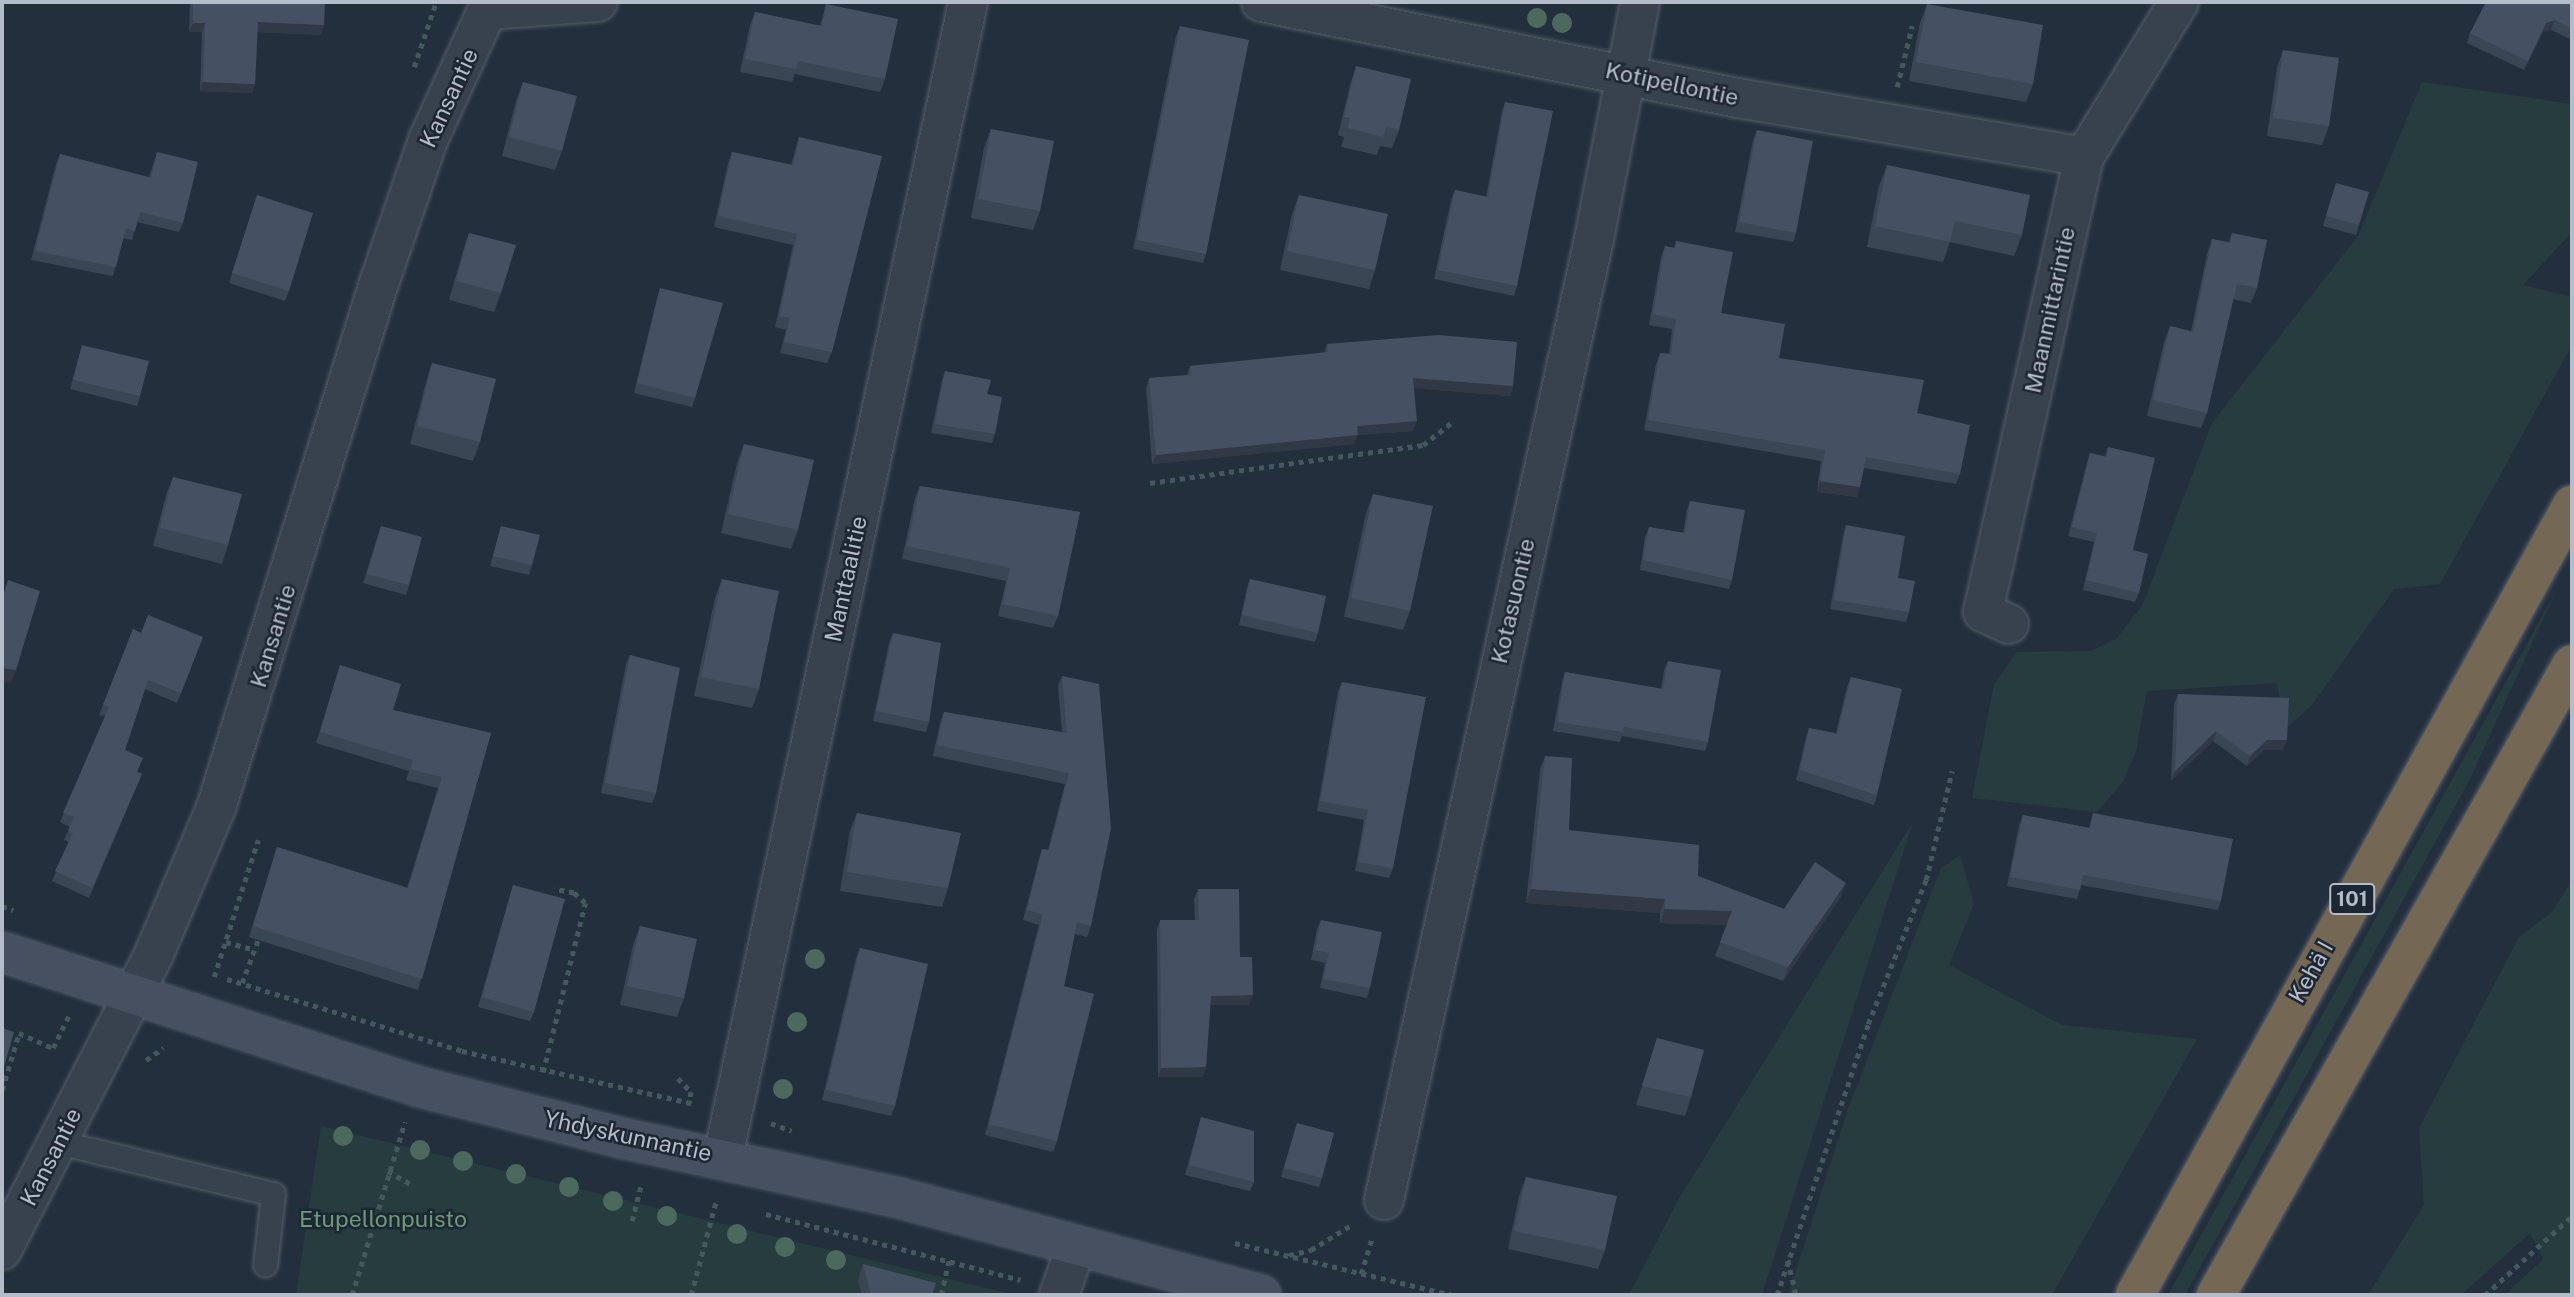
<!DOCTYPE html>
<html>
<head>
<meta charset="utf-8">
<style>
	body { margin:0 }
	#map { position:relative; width:2574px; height:1297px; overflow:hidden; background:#242f3e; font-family:"Public Sans",sans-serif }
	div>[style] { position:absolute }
	.green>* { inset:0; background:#263c3f }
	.path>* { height:4.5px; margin-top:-2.25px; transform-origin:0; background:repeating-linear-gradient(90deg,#44595c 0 5px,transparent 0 10px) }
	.roads { filter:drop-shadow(0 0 2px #565f6c) drop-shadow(0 0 2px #565f6c) }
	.lane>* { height:23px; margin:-11.5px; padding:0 11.5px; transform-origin:11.5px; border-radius:11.5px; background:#38414e }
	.street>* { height:38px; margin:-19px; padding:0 19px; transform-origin:19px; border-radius:19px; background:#38414e }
	.secondary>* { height:38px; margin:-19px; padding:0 19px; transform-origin:19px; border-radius:19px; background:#465061 }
	.highway>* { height:38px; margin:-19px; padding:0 19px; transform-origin:19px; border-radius:19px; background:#746855 }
	.trees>* { width:20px; height:20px; margin:-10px; border-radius:50%; background:#4b6a5d }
	.wall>* { inset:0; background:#3b4654 }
	.shaded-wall>* { inset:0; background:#303945 }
	.building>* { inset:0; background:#455162 }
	span { translate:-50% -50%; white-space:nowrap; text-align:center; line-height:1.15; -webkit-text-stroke:5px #1d2633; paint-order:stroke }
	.shield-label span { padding:2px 5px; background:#1d2633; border:2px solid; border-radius:5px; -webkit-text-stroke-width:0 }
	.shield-label { font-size:21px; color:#b4bcc9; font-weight:700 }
	.street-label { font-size:23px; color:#b4bcc9 }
	.park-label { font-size:23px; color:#6b9a76 }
	.frame { position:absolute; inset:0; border:4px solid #b4bcc9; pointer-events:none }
</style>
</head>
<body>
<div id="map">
	<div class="green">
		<div style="clip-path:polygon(2422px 82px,2572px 104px,2572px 232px,2523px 285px,2572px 297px,2572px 345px,2440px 584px,2394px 589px,2312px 705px,2285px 730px,2277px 683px,2147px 691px,2136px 751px,2123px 782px,2097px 812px,1972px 798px,1994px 684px,2017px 652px,2091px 651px,2116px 639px,2142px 606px,2212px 423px,2358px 236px)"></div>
		<div style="clip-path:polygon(2557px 589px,2469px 781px,2185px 1295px,2168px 1295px)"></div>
		<div style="clip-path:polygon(1913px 822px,1762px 1295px,1629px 1295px,1678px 1200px)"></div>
		<div style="clip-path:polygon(1960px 855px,1974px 904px,1949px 965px,2062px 1025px,2197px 1039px,2052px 1295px,1788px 1295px,1848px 1109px,1941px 868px)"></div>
		<div style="clip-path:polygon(2572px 881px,2572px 1295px,2505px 1295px,2543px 1259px,2530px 1233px,2461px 1295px,2368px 1295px,2424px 1205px,2419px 1128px,2519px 937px,2551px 913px)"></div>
		<div style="clip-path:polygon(321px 1126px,1015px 1295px,296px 1295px)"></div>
	</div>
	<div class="path">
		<div style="left:414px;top:67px;width:69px;rotate:-71.3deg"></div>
		<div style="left:1897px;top:87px;width:63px;rotate:-76.2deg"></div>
		<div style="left:1150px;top:483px;width:276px;rotate:-7.9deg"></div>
		<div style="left:1423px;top:445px;width:36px;rotate:-38deg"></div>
		<div style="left:2px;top:906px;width:12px;rotate:20deg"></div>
		<div style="left:226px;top:942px;width:30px;rotate:15deg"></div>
		<div style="left:214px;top:977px;width:144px;rotate:-72.2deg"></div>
		<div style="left:227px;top:979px;width:246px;rotate:17deg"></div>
		<div style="left:462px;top:1051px;width:239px;rotate:12.8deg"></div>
		<div style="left:242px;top:983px;width:46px;rotate:-69.6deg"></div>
		<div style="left:146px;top:1060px;width:21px;rotate:-35deg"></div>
		<div style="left:543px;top:1072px;width:174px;rotate:-76deg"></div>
		<div style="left:585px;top:903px;width:15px;rotate:-138deg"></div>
		<div style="left:574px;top:893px;width:20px;rotate:-169deg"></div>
		<div style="left:678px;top:1078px;width:19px;rotate:47deg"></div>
		<div style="left:691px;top:1092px;width:11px;rotate:95deg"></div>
		<div style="left:2px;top:1090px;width:59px;rotate:-73.4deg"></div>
		<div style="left:19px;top:1033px;width:37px;rotate:24deg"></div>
		<div style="left:53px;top:1048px;width:37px;rotate:-64deg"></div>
		<div style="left:771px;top:1123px;width:22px;rotate:21deg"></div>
		<div style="left:388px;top:1171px;width:30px;rotate:30deg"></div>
		<div style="left:766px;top:1214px;width:263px;rotate:14.5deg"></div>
		<div style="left:632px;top:1221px;width:38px;rotate:-76deg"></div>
		<div style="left:1235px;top:1243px;width:223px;rotate:13.5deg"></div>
		<div style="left:1289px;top:1255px;width:23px;rotate:-13deg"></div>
		<div style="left:1311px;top:1250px;width:49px;rotate:-31.8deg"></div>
		<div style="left:1788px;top:1260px;width:36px;rotate:77deg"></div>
		<div style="left:1361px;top:1274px;width:38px;rotate:-73deg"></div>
		<div style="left:352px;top:1295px;width:181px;rotate:-73deg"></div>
		<div style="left:691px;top:1295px;width:97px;rotate:-75.1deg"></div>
		<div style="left:941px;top:1295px;width:37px;rotate:-77deg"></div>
		<div style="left:1777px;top:1295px;width:286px;rotate:-71.4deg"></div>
		<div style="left:1868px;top:1024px;width:155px;rotate:-68.1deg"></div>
		<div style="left:1926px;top:880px;width:112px;rotate:-76.6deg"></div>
		<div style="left:2485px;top:1295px;width:118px;rotate:-42.2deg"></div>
	</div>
	<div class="roads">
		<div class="lane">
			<div style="left:58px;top:1142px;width:221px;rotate:13.6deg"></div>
			<div style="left:273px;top:1194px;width:71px;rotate:96.4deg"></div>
		</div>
		<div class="street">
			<div style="left:1261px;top:2px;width:486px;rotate:11.4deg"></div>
			<div style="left:1737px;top:98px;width:352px;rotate:9.6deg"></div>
			<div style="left:490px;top:10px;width:108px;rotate:-4.2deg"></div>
			<div style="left:2009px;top:624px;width:29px;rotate:-155deg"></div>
			<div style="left:1983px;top:612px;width:466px;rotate:-77.5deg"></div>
			<div style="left:2084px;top:157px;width:182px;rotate:-58.5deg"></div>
			<div style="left:723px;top:1157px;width:1181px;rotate:-78.02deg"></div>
			<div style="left:1384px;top:1200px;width:984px;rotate:-77.67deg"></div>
			<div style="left:1594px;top:239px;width:241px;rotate:-79deg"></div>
			<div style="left:2px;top:1250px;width:333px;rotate:-62.8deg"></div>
			<div style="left:154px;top:954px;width:159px;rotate:-67deg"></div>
			<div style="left:216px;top:808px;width:547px;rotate:-72.76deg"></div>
			<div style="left:378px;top:286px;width:154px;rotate:-71.1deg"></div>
			<div style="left:428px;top:140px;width:152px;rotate:-65.5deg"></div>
			<div style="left:1059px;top:1295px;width:51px;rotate:-70.5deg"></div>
		</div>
		<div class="secondary">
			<div style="left:2px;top:952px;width:439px;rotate:17.9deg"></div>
			<div style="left:420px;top:1087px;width:208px;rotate:14.2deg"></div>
			<div style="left:622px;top:1138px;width:280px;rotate:12.2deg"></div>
			<div style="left:896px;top:1197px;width:378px;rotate:15deg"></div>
		</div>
		<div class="highway">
			<div style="left:2135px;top:1295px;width:903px;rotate:-61.05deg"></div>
			<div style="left:2216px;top:1295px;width:724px;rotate:-60.57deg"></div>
		</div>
	</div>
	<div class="trees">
		<div style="left:1537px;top:18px"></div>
		<div style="left:1562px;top:23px"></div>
		<div style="left:815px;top:959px"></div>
		<div style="left:797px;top:1022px"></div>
		<div style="left:783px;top:1089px"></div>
		<div style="left:343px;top:1136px"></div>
		<div style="left:420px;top:1150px"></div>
		<div style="left:463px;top:1161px"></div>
		<div style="left:516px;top:1174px"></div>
		<div style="left:569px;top:1187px"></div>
		<div style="left:613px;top:1201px"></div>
		<div style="left:667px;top:1216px"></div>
		<div style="left:737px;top:1234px"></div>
		<div style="left:785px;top:1247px"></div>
		<div style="left:836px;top:1260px"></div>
	</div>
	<div class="wall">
		<div style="clip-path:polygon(190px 2px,325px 2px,321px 35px,257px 32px,255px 84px,252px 93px,200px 91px,202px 32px,189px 32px)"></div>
		<div style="clip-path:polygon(2572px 2px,2572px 40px,2551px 30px,2543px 32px,2524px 70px,2467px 43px,2470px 33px)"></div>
		<div style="clip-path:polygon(826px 4px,885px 79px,880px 92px,795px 74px,792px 82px,740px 72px,750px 25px,755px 12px,820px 26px)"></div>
		<div style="clip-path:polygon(1927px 4px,2033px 84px,2026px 102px,1909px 81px,1920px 23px)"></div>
		<div style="clip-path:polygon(1180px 26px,1206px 254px,1203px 263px,1133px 249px,1176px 36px)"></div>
		<div style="clip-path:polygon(2283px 50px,2329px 126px,2322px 145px,2267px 136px,2277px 68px)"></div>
		<div style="clip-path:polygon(1356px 66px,1399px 130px,1392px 148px,1380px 146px,1377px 155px,1341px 147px,1344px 137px,1338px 135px,1350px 85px)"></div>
		<div style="clip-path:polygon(523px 82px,562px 151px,555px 170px,502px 156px,516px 101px)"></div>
		<div style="clip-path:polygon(1505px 102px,1517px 286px,1514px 296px,1434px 279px,1451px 200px,1455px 190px,1486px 197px,1502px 111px)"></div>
		<div style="clip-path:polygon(991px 129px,1040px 211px,1033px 230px,971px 218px,984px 148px)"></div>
		<div style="clip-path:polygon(1757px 130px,1796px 233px,1793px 242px,1735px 232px,1753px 140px)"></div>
		<div style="clip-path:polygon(799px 137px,832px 352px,827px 363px,780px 353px,786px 330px,775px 327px,793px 245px,714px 227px,728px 163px,732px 152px,791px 165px)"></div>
		<div style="clip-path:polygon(157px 152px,183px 223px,179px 232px,137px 222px,132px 240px,123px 238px,113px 276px,31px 260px,56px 164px,60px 154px,149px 177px)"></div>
		<div style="clip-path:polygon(1887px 165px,2022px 235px,2014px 256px,1950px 242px,1943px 262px,1867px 247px,1879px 186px)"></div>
		<div style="clip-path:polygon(2336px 183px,2359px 225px,2356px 235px,2323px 226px)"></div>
		<div style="clip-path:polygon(1299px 195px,1375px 270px,1369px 289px,1280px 270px,1292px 214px)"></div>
		<div style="clip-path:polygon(254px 205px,289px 291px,285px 301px,229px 283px)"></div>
		<div style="clip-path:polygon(469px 233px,501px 293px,494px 312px,449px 300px,463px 251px)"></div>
		<div style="clip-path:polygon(2232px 233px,2257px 288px,2251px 303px,2233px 299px,2207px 413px,2201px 428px,2147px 416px,2164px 342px,2170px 326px,2191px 331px,2207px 254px,2212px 239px,2229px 242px)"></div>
		<div style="clip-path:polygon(1676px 241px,1721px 313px,1779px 358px,1917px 413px,1960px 474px,1956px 484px,1864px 468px,1857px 497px,1817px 492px,1821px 461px,1644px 430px,1656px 364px,1660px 353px,1669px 354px,1672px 329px,1649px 325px,1661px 257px,1665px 246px,1674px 248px)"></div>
		<div style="clip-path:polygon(660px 288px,695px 398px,692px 407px,634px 393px,657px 298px)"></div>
		<div style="clip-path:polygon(1327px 344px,1513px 386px,1510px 396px,1414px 388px,1413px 431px,1357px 435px,1354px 444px,1152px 464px,1146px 388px,1149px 378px,1187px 375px,1190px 366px,1324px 353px)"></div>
		<div style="clip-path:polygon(82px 345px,140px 396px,137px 406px,70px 389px)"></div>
		<div style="clip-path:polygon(432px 363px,480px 442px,473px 461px,410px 444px,426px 382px)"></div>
		<div style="clip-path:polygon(945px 371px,987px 394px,995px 434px,992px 443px,931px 433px,942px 380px)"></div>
		<div style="clip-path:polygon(744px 444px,798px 530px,791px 549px,721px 533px,737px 463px)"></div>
		<div style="clip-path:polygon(2108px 447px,2133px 550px,2139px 593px,2135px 602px,2083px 590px,2094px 542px,2068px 536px,2087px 463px,2090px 453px,2105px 456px)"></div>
		<div style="clip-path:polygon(173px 477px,228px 545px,222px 564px,153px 546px,166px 495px)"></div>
		<div style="clip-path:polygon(920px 486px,1080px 512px,1058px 616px,1053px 628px,998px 616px,1006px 581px,902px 559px,915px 498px)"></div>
		<div style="clip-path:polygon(1373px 494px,1410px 611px,1403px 630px,1344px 617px,1366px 513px)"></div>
		<div style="clip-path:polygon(1690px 501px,1732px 580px,1729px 589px,1640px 570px,1645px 537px,1649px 527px,1683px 533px,1687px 510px)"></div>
		<div style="clip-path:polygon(1846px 525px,1898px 578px,1909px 612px,1906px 622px,1830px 609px,1843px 535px)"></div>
		<div style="clip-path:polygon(381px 526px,409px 585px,406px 595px,363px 583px)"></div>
		<div style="clip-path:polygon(501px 526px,532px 565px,529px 575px,490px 566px)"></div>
		<div style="clip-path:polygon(722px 579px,759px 689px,752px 708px,694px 696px,715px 598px)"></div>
		<div style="clip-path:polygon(1250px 579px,1318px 633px,1315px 642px,1239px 625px,1247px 588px)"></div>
		<div style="clip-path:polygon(133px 629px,141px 633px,203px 637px,177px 703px,145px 689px,125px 750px,137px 772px,142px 774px,89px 898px,52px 881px,69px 842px,64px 840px,70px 827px,60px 822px,105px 716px,99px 715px)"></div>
		<div style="clip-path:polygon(893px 633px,929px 722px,926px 732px,873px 721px,889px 643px)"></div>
		<div style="clip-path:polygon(630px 655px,656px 793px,652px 803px,601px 793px,626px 664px)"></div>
		<div style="clip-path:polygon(1668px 661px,1708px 742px,1705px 751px,1622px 736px,1620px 742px,1553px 731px,1562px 682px,1565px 672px,1661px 689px,1664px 670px)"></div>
		<div style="clip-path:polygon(340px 665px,393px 710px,491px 733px,418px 990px,249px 937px,277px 847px,407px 888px,438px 788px,406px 780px,409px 771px,316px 743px)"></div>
		<div style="clip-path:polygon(1062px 676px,1091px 926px,1087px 937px,1075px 934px,1064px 986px,1057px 1141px,1053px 1152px,985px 1135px,1039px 925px,1023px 920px,1039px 859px,1042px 849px,1048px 850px,1065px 784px,933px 756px,940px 723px,944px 712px,1062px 732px,1058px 686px)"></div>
		<div style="clip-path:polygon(1851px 677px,1877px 795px,1874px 805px,1796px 780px,1806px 737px,1809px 728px,1836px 733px,1847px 687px)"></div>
		<div style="clip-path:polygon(1342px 682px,1393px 868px,1389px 878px,1355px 871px,1364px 820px,1317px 811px,1338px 691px)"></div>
		<div style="clip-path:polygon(2178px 694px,2283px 750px,2264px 750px,2247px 766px,2213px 741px,2171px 781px,2174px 704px)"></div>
		<div style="clip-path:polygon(1545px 756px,1569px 830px,1698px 876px,1784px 909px,1841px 897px,1783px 981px,1715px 956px,1727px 925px,1660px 923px,1660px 913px,1526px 903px,1540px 770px)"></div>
		<div style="clip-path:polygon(857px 813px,948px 888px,942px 907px,840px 891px,850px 831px)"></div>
		<div style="clip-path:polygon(2093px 813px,2221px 901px,2218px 910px,2081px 885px,2077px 899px,2007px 886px,2019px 825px,2023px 815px,2089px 828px)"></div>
		<div style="clip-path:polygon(513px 885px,534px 1012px,530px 1021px,478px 1007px)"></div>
		<div style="clip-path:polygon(1198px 889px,1240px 957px,1249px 1005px,1210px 1005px,1206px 1067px,1202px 1077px,1158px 1077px,1157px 930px,1160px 920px,1195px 920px,1194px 899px)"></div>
		<div style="clip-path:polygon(1321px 920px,1370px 988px,1367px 998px,1320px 988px,1325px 963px,1311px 960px,1317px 929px)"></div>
		<div style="clip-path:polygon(640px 926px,684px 998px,677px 1017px,620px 1005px,633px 945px)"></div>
		<div style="clip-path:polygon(860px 948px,895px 1106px,891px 1116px,822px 1100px,856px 958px)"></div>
		<div style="clip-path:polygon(1657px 1038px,1691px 1097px,1685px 1116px,1636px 1105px)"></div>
		<div style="clip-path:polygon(1201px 1117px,1254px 1182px,1250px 1191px,1185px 1175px)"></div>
		<div style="clip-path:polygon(1297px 1123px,1322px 1178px,1319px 1187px,1281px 1177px)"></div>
		<div style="clip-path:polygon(1526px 1177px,1605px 1250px,1598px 1269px,1508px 1249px,1519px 1196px)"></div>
		<div style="clip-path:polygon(863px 1264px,932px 1295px,862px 1295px,858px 1280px)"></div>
	</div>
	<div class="shaded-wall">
		<div style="clip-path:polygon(2555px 20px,2551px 30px,2543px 32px,2524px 70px,2546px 23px)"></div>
		<div style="clip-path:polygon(258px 22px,324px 25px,321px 35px,254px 32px)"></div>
		<div style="clip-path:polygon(193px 23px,205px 23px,202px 32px,189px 32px)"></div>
		<div style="clip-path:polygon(203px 82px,255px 84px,252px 93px,200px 91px)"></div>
		<div style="clip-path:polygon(1413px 378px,1513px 386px,1510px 396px,1410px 388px)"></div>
		<div style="clip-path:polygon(1417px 421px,1413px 431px,1357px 435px,1354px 444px,1152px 464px,1156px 455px,1357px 426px)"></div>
		<div style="clip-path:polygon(1820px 481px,1860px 487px,1857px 497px,1817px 492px)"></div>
		<div style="clip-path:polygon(2px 668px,16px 670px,11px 683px,2px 682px)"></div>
		<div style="clip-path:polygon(2216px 731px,2213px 741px,2171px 781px,2175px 771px)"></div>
		<div style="clip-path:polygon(2267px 740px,2287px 740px,2283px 750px,2264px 750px,2247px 766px,2250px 756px)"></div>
		<div style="clip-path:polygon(1846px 883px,1841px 897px,1783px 981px,1788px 967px)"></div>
		<div style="clip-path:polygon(1531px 889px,1665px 899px,1660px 913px,1526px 903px)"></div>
		<div style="clip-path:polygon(1665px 909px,1732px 911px,1727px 925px,1660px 923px)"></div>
		<div style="clip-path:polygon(1253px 995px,1249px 1005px,1208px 1005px,1211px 996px)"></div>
		<div style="clip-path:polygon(1206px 1067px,1202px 1077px,1158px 1077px,1161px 1068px)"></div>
	</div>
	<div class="building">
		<div style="clip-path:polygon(193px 2px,325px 2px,324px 25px,258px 22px,255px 84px,203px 82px,205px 23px,193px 23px)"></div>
		<div style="clip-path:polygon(2486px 2px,2572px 2px,2572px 29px,2555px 20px,2546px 23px,2528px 61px,2470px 33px)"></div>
		<div style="clip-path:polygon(826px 4px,898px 19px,885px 79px,798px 61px,796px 69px,745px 59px,755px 12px,822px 26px)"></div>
		<div style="clip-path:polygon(1927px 4px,2043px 25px,2033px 84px,1916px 62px)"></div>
		<div style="clip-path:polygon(1180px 26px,1249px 40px,1206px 254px,1137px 240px)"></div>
		<div style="clip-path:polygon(2283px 50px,2339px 58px,2329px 126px,2273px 118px)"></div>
		<div style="clip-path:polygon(1356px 66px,1411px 79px,1399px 130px,1386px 127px,1383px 137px,1348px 128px,1350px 118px,1344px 117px)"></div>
		<div style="clip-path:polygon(523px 82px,577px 96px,562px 151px,509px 137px)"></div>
		<div style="clip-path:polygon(1505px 102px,1553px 111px,1517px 286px,1438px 270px,1455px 190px,1488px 197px)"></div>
		<div style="clip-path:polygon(991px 129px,1054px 141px,1040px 211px,978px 199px)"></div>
		<div style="clip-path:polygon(1757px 130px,1813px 141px,1796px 233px,1739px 222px)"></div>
		<div style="clip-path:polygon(799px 137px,882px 156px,832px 352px,784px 342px,790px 318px,779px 316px,797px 234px,718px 216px,732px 152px,793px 165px)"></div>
		<div style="clip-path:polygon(157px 152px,198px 162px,183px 223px,140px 212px,135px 231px,126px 228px,116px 267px,35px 251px,60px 154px,151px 178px)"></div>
		<div style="clip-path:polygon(1887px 165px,2030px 195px,2022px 235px,1955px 221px,1950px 242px,1875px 226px)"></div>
		<div style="clip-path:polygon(2336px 183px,2369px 192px,2359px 225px,2326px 216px)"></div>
		<div style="clip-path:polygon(257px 195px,313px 213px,289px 291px,232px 273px)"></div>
		<div style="clip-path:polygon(1299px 195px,1388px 214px,1375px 270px,1287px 251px)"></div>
		<div style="clip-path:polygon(469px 233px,516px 245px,501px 293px,456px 281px)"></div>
		<div style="clip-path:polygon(2232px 233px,2267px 240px,2257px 288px,2237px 284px,2207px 413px,2153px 400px,2170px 326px,2193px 332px,2212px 239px,2230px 243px)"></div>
		<div style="clip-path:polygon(1676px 241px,1733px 252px,1721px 313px,1785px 324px,1779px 358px,1924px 380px,1917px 413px,1970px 425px,1960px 474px,1866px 457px,1860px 487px,1820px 481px,1825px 450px,1648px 420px,1660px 353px,1671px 354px,1676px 319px,1653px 314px,1665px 246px,1675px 248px)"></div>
		<div style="clip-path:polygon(660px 288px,723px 303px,695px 398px,637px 383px)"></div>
		<div style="clip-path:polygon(1439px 335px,1517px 342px,1513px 386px,1413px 378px,1417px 421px,1357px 426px,1358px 435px,1156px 455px,1149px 378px,1191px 375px,1190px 366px,1328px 352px,1327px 344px)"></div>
		<div style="clip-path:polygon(82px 345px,149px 361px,140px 396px,73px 380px)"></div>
		<div style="clip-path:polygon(432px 363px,496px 379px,480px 442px,417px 426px)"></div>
		<div style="clip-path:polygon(945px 371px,991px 380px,987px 394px,1002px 397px,995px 434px,935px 424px)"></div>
		<div style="clip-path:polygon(744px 444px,814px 460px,798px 530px,728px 514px)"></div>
		<div style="clip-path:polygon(2108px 447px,2155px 458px,2133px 550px,2148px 554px,2139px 593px,2086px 580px,2097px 533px,2072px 527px,2090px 453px,2106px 457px)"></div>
		<div style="clip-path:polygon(173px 477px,242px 494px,228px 545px,160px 528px)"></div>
		<div style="clip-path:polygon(920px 486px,1080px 512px,1058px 616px,1003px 604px,1010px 568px,907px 546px)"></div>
		<div style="clip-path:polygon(1373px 494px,1433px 506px,1410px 611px,1351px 598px)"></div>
		<div style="clip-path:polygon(1690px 501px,1745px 510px,1732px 580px,1643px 560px,1649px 527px,1685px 533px)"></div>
		<div style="clip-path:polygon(1846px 525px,1905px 536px,1898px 578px,1915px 581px,1909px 612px,1834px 600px)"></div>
		<div style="clip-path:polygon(381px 526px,422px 537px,409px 585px,367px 574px)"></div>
		<div style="clip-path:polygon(501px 526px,540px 535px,532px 565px,493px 556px)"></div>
		<div style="clip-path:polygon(722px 579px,779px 591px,759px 689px,701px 677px)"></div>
		<div style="clip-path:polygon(1250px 579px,1326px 596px,1318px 633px,1242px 615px)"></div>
		<div style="clip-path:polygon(8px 580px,40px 591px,16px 670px,2px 668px,2px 599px)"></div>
		<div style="clip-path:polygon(148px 615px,203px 637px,181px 693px,148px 680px,125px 750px,143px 758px,137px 772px,142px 774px,92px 888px,55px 871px,73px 833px,68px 831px,74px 817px,63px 813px,109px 707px,103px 705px,133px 629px,141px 633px)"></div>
		<div style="clip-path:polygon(893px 633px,941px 643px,929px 722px,876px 711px)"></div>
		<div style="clip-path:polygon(630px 655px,680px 668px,656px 793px,605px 783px)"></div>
		<div style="clip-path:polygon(1668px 661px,1721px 670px,1708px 742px,1624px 727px,1623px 732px,1557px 722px,1565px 672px,1663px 689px)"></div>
		<div style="clip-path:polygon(340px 665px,401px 684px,393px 710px,491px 733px,422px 979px,253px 926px,277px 847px,408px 888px,442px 777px,410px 769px,413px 760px,320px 732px)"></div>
		<div style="clip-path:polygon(1062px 676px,1099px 684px,1111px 828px,1091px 926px,1077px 922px,1064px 986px,1094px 994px,1057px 1141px,989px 1124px,1043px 914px,1027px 910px,1042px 849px,1049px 850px,1069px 773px,937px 745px,944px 712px,1067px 733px)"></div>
		<div style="clip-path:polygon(1851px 677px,1902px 689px,1877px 795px,1800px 770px,1809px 728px,1837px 734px)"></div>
		<div style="clip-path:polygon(1342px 682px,1426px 697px,1393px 868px,1358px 862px,1368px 810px,1320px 801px)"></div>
		<div style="clip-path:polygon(2178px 694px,2289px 698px,2287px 740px,2267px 740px,2250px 756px,2216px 731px,2175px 771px)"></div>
		<div style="clip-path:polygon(1545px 756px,1572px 758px,1569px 830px,1699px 845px,1698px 876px,1784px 909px,1815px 862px,1846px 883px,1788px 967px,1720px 942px,1732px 911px,1665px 909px,1665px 899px,1531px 889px)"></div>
		<div style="clip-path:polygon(857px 813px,961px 833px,948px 888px,847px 872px)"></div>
		<div style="clip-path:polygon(2093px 813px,2233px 839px,2221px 901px,2083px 875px,2080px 890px,2010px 877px,2023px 815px,2090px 828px)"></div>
		<div style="clip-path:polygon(513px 885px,565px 899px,534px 1012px,482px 997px)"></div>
		<div style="clip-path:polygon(1198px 889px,1239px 889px,1240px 957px,1252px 957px,1253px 995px,1211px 996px,1206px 1067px,1161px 1068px,1160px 920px,1199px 920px)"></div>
		<div style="clip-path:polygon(1321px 920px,1382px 932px,1370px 988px,1323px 979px,1329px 953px,1315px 950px)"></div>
		<div style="clip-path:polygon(640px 926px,697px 939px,684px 998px,627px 986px)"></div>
		<div style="clip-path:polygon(860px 948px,928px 964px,895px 1106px,826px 1090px)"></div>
		<div style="clip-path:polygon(2px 1028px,14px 1032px,2px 1074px)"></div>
		<div style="clip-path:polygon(1657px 1038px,1704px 1050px,1691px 1097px,1642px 1086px)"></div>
		<div style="clip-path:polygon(1201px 1117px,1254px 1131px,1254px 1182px,1189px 1165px)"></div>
		<div style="clip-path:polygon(1297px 1123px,1334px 1133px,1322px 1178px,1284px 1168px)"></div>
		<div style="clip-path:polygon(1526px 1177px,1617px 1196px,1605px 1250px,1514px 1231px)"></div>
		<div style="clip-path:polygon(863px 1264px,936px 1283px,932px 1295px,871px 1295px)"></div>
	</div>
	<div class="shield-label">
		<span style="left:2352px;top:899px">101</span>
	</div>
	<div class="street-label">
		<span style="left:1672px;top:84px;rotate:12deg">Kotipellontie</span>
		<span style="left:449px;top:98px;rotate:-65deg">Kansantie</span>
		<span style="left:2050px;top:310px;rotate:-78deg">Maanmittarintie</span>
		<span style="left:846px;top:579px;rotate:-78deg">Manttaalitie</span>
		<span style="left:1513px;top:601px;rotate:-77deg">Kotasuontie</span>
		<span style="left:273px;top:636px;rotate:-73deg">Kansantie</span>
		<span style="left:2311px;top:972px;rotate:-61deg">Kehä I</span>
		<span style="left:628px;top:1136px;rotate:12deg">Yhdyskunnantie</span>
		<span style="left:51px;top:1157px;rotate:-63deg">Kansantie</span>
	</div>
	<div class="park-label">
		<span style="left:383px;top:1219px">Etupellonpuisto</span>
	</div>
	<div class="frame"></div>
</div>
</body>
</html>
